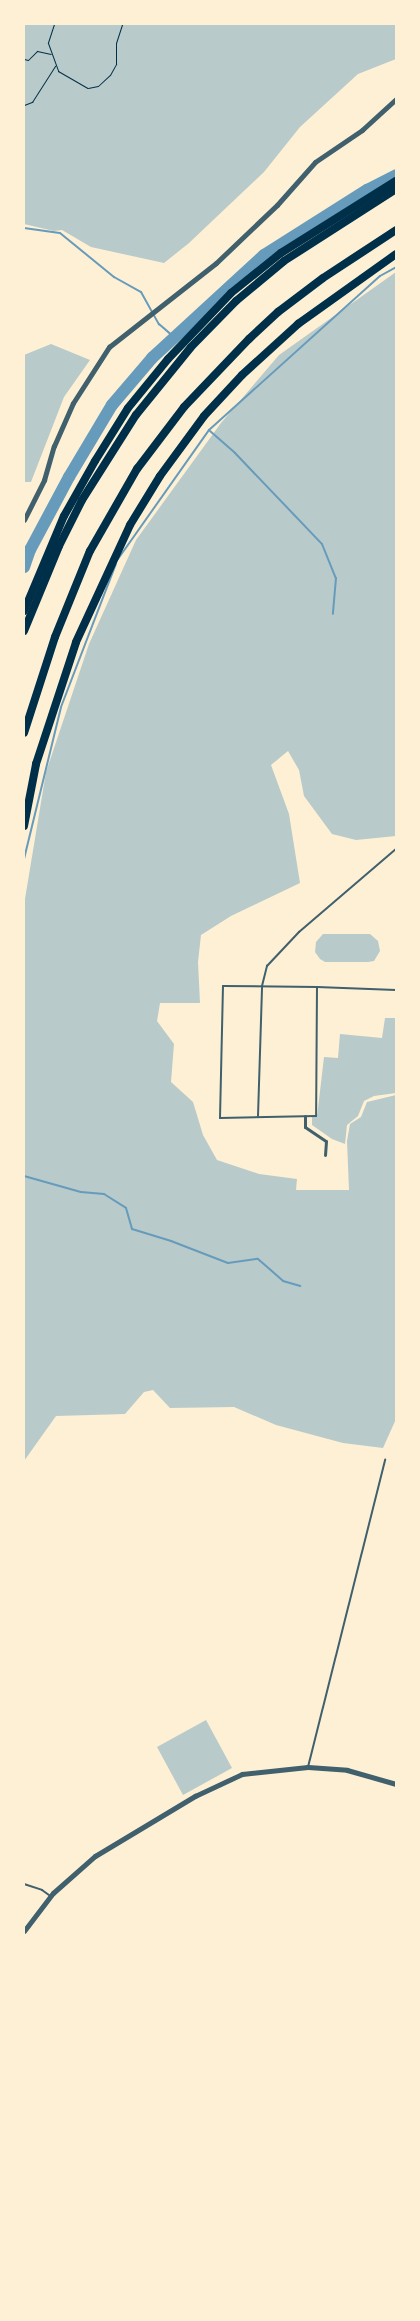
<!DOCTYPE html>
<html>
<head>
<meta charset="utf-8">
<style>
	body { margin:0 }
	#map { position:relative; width:420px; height:2321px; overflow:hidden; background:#fdf0d5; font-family:"Varela Round",sans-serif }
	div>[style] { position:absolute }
	.green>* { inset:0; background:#b9caca }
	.stream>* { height:2px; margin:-1px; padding:0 1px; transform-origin:1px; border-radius:1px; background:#669bbc }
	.river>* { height:12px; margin:-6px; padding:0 6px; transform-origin:6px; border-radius:6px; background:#669bbc }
	.path>* { height:1px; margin:-0.5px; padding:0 0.5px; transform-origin:0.5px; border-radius:0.5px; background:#003049 }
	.service>* { height:2px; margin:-1px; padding:0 1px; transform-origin:1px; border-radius:1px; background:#3f606c }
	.pedestrian>* { height:3px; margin:-1.5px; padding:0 1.5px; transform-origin:1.5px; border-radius:1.5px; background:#3f606c }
	.tertiary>* { height:5px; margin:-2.5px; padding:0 2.5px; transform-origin:2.5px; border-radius:2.5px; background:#3f606c }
	.motorway>* { height:8px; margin:-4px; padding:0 4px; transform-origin:4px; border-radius:4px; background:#003049 }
	span { translate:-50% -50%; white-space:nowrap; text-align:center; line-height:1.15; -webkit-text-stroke:4px #fdf0d5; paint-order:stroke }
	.frame { position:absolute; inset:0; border:25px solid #fdf0d5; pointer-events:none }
</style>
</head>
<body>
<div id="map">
	<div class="green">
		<div style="clip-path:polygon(24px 24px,396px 24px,396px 59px,358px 74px,300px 127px,264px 172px,189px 243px,164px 263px,91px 247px,62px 230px,54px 231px,24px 224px)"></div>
		<div style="clip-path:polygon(396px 272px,396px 836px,356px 840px,332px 834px,304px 796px,299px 770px,288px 751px,271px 765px,289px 814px,300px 883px,231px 916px,201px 935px,198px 962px,200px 1003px,160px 1003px,157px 1021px,174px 1044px,171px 1082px,193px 1102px,203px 1135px,217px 1160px,259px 1174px,297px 1179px,296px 1190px,349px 1190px,347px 1141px,350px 1124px,361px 1117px,367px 1102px,396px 1095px,396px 1419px,383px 1448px,343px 1443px,276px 1425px,234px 1407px,170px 1408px,153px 1390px,144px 1392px,125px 1414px,56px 1416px,24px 1461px,24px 905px,46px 772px,89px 644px,136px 540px,221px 423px,279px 355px)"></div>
		<div style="clip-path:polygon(51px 344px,90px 360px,64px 397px,31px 482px,24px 482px,24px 355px)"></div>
		<div style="clip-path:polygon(323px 934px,370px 934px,378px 941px,380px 951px,374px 961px,368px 962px,325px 962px,320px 959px,315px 952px,316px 942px)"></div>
		<div style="clip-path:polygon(385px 1018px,396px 1018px,396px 1093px,374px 1096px,364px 1101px,358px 1116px,347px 1125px,345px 1144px,332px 1139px,312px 1125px,312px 1117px,317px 1117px,324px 1057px,338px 1058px,340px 1034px,382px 1038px)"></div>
		<div style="clip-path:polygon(206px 1720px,232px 1768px,183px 1795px,157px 1747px)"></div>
	</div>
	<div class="stream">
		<div style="left:24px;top:228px;width:36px;rotate:8deg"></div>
		<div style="left:60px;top:233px;width:70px;rotate:39.2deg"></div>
		<div style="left:114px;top:277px;width:31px;rotate:29deg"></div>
		<div style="left:141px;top:292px;width:37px;rotate:61deg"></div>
		<div style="left:159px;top:324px;width:20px;rotate:41deg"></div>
		<div style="left:210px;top:431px;width:33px;rotate:41deg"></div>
		<div style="left:235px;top:453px;width:126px;rotate:46.3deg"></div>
		<div style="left:322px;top:544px;width:37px;rotate:68deg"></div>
		<div style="left:336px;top:578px;width:36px;rotate:95deg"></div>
		<div style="left:118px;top:559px;width:158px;rotate:-54.8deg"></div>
		<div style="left:209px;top:430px;width:230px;rotate:-42deg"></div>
		<div style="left:380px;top:276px;width:18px;rotate:-29deg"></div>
		<div style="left:24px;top:859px;width:156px;rotate:-76.3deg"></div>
		<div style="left:61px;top:707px;width:153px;rotate:-69deg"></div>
		<div style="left:24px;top:1176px;width:59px;rotate:15.7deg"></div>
		<div style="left:81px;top:1192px;width:23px;rotate:5deg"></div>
		<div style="left:104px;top:1194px;width:26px;rotate:32deg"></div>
		<div style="left:126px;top:1208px;width:22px;rotate:74deg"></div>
		<div style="left:132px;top:1229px;width:41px;rotate:17.1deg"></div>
		<div style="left:171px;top:1241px;width:61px;rotate:21.1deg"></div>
		<div style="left:228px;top:1263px;width:30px;rotate:-8deg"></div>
		<div style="left:258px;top:1259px;width:33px;rotate:41deg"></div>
		<div style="left:283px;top:1281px;width:18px;rotate:16deg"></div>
	</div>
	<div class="river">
		<div style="left:24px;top:567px;width:18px;rotate:-71deg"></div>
		<div style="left:30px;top:550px;width:83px;rotate:-61.9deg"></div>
		<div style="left:69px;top:477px;width:84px;rotate:-59.2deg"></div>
		<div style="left:112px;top:405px;width:62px;rotate:-49.6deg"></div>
		<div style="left:152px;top:358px;width:152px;rotate:-42.6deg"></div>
		<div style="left:264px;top:255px;width:122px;rotate:-32.3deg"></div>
		<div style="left:367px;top:190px;width:33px;rotate:-27deg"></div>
	</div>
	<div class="path">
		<div style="left:54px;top:24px;width:20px;rotate:108deg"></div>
		<div style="left:48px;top:43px;width:30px;rotate:70deg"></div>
		<div style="left:58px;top:71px;width:34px;rotate:30deg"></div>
		<div style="left:88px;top:88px;width:10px;rotate:-11deg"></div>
		<div style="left:98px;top:86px;width:16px;rotate:-43deg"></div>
		<div style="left:110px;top:75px;width:13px;rotate:-61deg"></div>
		<div style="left:116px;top:64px;width:21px;rotate:-90deg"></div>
		<div style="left:116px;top:43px;width:20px;rotate:-72deg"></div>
		<div style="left:24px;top:59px;width:4px;rotate:14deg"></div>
		<div style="left:28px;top:60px;width:13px;rotate:-45deg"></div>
		<div style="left:37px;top:51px;width:14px;rotate:12deg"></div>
		<div style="left:24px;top:105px;width:9px;rotate:-21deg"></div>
		<div style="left:32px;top:102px;width:43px;rotate:-57.4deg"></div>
	</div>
	<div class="service">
		<div style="left:317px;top:987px;width:129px;rotate:90.4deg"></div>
		<div style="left:316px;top:1116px;width:96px;rotate:178.8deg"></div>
		<div style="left:220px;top:1118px;width:132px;rotate:-88.7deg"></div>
		<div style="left:223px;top:986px;width:94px;rotate:0.6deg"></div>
		<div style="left:317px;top:987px;width:79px;rotate:2.2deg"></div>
		<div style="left:258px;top:1116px;width:130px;rotate:-88.2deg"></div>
		<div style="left:262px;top:986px;width:21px;rotate:-76deg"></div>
		<div style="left:267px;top:966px;width:47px;rotate:-46.7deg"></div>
		<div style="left:299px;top:932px;width:128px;rotate:-40.6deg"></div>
		<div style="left:308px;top:1767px;width:317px;rotate:-75.9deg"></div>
		<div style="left:24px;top:1884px;width:19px;rotate:18deg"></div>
		<div style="left:42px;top:1890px;width:9px;rotate:36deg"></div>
	</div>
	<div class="pedestrian">
		<div style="left:305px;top:1116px;width:11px;rotate:90deg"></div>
		<div style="left:305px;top:1127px;width:25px;rotate:34deg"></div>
		<div style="left:326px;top:1141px;width:14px;rotate:94deg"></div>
	</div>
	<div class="tertiary">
		<div style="left:24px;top:520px;width:45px;rotate:-63.4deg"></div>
		<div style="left:44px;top:480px;width:35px;rotate:-74deg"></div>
		<div style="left:54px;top:446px;width:47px;rotate:-66.2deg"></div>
		<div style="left:73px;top:403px;width:67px;rotate:-57.3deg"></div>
		<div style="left:109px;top:347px;width:136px;rotate:-38.1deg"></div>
		<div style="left:216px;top:263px;width:84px;rotate:-43.6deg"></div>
		<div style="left:277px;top:205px;width:57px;rotate:-48.5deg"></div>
		<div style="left:315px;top:162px;width:57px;rotate:-34.2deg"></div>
		<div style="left:362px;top:130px;width:46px;rotate:-42.4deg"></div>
		<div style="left:24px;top:1931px;width:48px;rotate:-52.7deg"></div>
		<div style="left:53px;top:1893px;width:56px;rotate:-41.4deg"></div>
		<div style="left:95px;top:1856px;width:117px;rotate:-31deg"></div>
		<div style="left:195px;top:1796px;width:52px;rotate:-25.1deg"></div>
		<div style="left:242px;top:1774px;width:66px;rotate:-6.1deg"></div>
		<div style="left:308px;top:1767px;width:39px;rotate:4deg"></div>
		<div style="left:347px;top:1770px;width:51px;rotate:15.9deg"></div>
	</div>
	<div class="motorway">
		<div style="left:24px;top:611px;width:103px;rotate:-67.2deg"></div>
		<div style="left:64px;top:516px;width:63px;rotate:-60.6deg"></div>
		<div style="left:95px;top:461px;width:62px;rotate:-58.1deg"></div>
		<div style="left:128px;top:408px;width:63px;rotate:-50.8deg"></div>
		<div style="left:168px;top:359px;width:91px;rotate:-46.3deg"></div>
		<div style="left:231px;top:293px;width:64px;rotate:-38.7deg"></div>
		<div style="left:281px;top:253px;width:136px;rotate:-32.1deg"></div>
		<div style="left:24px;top:631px;width:92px;rotate:-67.6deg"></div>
		<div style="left:59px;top:546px;width:51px;rotate:-63.4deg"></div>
		<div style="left:82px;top:500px;width:101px;rotate:-57.6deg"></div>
		<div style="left:136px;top:415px;width:87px;rotate:-51deg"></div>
		<div style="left:191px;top:347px;width:64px;rotate:-45.6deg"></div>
		<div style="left:236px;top:301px;width:62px;rotate:-39.8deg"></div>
		<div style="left:284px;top:261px;width:133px;rotate:-32.7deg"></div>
		<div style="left:24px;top:733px;width:101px;rotate:-72.1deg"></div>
		<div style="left:55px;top:637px;width:93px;rotate:-67.9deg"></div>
		<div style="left:90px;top:551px;width:95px;rotate:-60.2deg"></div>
		<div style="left:137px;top:469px;width:78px;rotate:-52.8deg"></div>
		<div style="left:184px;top:407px;width:94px;rotate:-46.3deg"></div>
		<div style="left:249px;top:339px;width:40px;rotate:-43deg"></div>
		<div style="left:278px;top:312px;width:56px;rotate:-37.1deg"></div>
		<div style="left:323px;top:278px;width:87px;rotate:-33.3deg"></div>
		<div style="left:24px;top:826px;width:63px;rotate:-79deg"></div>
		<div style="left:36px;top:764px;width:128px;rotate:-71.8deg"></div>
		<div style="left:76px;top:642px;width:129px;rotate:-65.2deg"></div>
		<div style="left:130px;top:525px;width:57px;rotate:-58.5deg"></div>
		<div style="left:160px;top:476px;width:74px;rotate:-53.7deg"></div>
		<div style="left:204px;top:416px;width:56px;rotate:-47.2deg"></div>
		<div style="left:242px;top:375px;width:76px;rotate:-42.3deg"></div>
		<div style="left:298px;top:324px;width:120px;rotate:-35.5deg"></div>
	</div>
	<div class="frame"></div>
</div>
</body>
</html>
